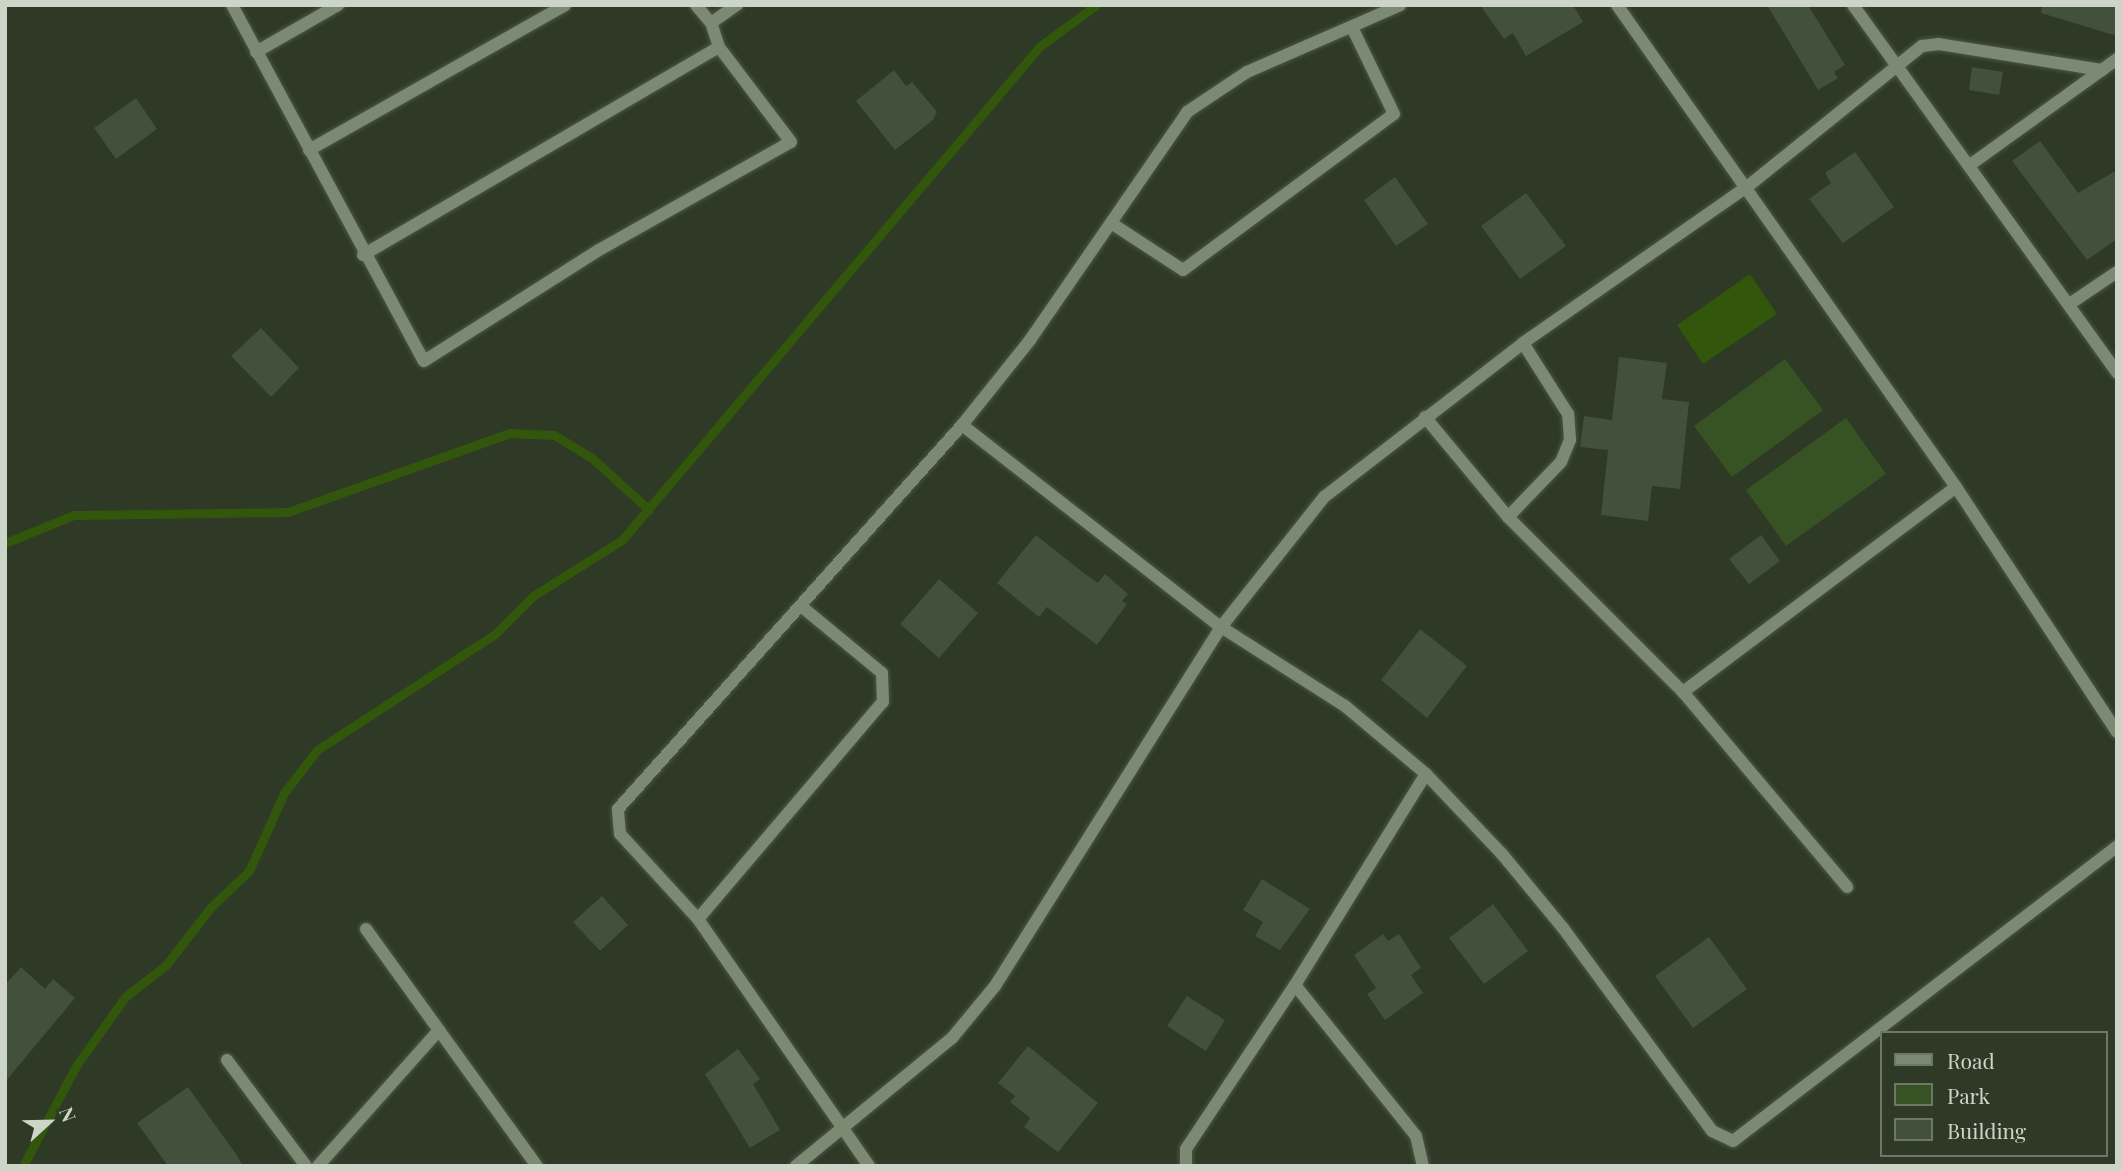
<!DOCTYPE html>
<html>
<head>
<meta charset="utf-8">
<style>
	body { margin:0 }
	#map { position:relative; width:2122px; height:1171px; overflow:hidden; background:#2e3926; font-family:"Playfair Display",serif }
	div>[style] { position:absolute }
	.green>* { inset:0; background:#385323 }
	.water>* { inset:0; background:#31560c }
	.stream>* { height:9px; margin:-4.5px; padding:0 4.5px; transform-origin:4.5px; border-radius:4.5px; background:#31560c }
	.building>* { inset:0; background:#43503b }
	.roads { filter:drop-shadow(0 0 2px #4d5646) drop-shadow(0 0 2px #4d5646) }
	.minor>* { height:12px; margin:-6px; padding:0 6px; transform-origin:6px; border-radius:6px; background:#7c8a74 }
	span { translate:-50% -50%; white-space:nowrap; text-align:center; line-height:1.15; -webkit-text-stroke:7px #2e3926; paint-order:stroke }
	.frame { position:absolute; inset:0; border:7px solid #cdd5c9; pointer-events:none }
	.legend { position:absolute; left:1880px; top:1031px; width:228px; height:126px; box-sizing:border-box; background:#2e3926; border:2px solid #6e7767; margin:0; padding:9px 12px; list-style:none; font-size:21px; color:#cdd5c9 }
	.legend li { display:flex; align-items:center; gap:14px; height:35px }
	.legend b { width:35px; border:2px solid #6e7767 }
	.north { position:absolute; left:14px; top:1087px; width:70px; height:70px; -webkit-text-stroke:5px #2e3926; paint-order:stroke; rotate:68deg; font-size:19px; font-weight:700; line-height:28px; text-align:center; color:#cdd5c9 }
	.north::after { content:''; display:block; margin:auto; width:24px; height:32px; background:#cdd5c9; clip-path:polygon(50% 0,100% 100%,50% 72%,0 100%) }
</style>
</head>
<body>
<div id="map">
	<div class="green">
		<div style="clip-path:polygon(1785px 359px,1823px 410px,1732px 477px,1694px 426px)"></div>
		<div style="clip-path:polygon(1846px 418px,1886px 474px,1786px 546px,1746px 490px)"></div>
	</div>
	<div class="water">
		<div style="clip-path:polygon(1750px 274px,1777px 314px,1703px 364px,1677px 325px)"></div>
	</div>
	<div class="stream">
		<div style="left:5px;top:543px;width:74px;rotate:-22.1deg"></div>
		<div style="left:74px;top:515px;width:214px;rotate:-0.8deg"></div>
		<div style="left:288px;top:512px;width:236px;rotate:-19.6deg"></div>
		<div style="left:510px;top:433px;width:44px;rotate:2.6deg"></div>
		<div style="left:554px;top:435px;width:44px;rotate:31.2deg"></div>
		<div style="left:592px;top:458px;width:77px;rotate:42.4deg"></div>
		<div style="left:23px;top:1166px;width:113px;rotate:-62.1deg"></div>
		<div style="left:76px;top:1066px;width:85px;rotate:-54.6deg"></div>
		<div style="left:125px;top:997px;width:52px;rotate:-38deg"></div>
		<div style="left:166px;top:965px;width:73px;rotate:-52.2deg"></div>
		<div style="left:211px;top:907px;width:52px;rotate:-43.5deg"></div>
		<div style="left:249px;top:871px;width:85px;rotate:-65.8deg"></div>
		<div style="left:284px;top:793px;width:54px;rotate:-52.5deg"></div>
		<div style="left:317px;top:750px;width:212px;rotate:-33.1deg"></div>
		<div style="left:495px;top:634px;width:54px;rotate:-45deg"></div>
		<div style="left:533px;top:596px;width:105px;rotate:-32.2deg"></div>
		<div style="left:622px;top:540px;width:646px;rotate:-49.77deg"></div>
		<div style="left:1039px;top:47px;width:71px;rotate:-36.4deg"></div>
	</div>
	<div class="building">
		<div style="clip-path:polygon(1480px 5px,1573px 5px,1583px 22px,1526px 56px,1513px 33px,1504px 39px)"></div>
		<div style="clip-path:polygon(1767px 5px,1808px 5px,1845px 65px,1834px 72px,1838px 78px,1818px 90px)"></div>
		<div style="clip-path:polygon(2042px 5px,2117px 5px,2117px 36px,2041px 13px)"></div>
		<div style="clip-path:polygon(1972px 67px,2003px 72px,1999px 95px,1969px 90px)"></div>
		<div style="clip-path:polygon(894px 70px,906px 86px,912px 82px,937px 112px,933px 120px,895px 150px,856px 101px)"></div>
		<div style="clip-path:polygon(136px 98px,157px 129px,116px 159px,94px 128px)"></div>
		<div style="clip-path:polygon(2040px 141px,2078px 193px,2117px 170px,2117px 239px,2087px 260px,2012px 161px)"></div>
		<div style="clip-path:polygon(1855px 152px,1894px 207px,1843px 243px,1809px 199px,1831px 183px,1825px 173px)"></div>
		<div style="clip-path:polygon(1395px 177px,1428px 224px,1396px 246px,1364px 200px)"></div>
		<div style="clip-path:polygon(1526px 193px,1566px 246px,1520px 279px,1481px 226px)"></div>
		<div style="clip-path:polygon(261px 328px,299px 368px,271px 397px,231px 356px)"></div>
		<div style="clip-path:polygon(1619px 357px,1667px 363px,1662px 399px,1689px 402px,1680px 489px,1652px 486px,1648px 521px,1601px 515px,1608px 450px,1580px 447px,1584px 416px,1612px 420px)"></div>
		<div style="clip-path:polygon(1036px 535px,1085px 574px,1098px 583px,1105px 574px,1128px 594px,1122px 601px,1127px 604px,1097px 645px,1047px 607px,1039px 617px,997px 583px)"></div>
		<div style="clip-path:polygon(1761px 535px,1780px 561px,1749px 584px,1729px 559px)"></div>
		<div style="clip-path:polygon(939px 579px,978px 613px,939px 658px,900px 624px)"></div>
		<div style="clip-path:polygon(1420px 629px,1467px 666px,1427px 718px,1381px 680px)"></div>
		<div style="clip-path:polygon(1262px 879px,1310px 909px,1280px 950px,1255px 936px,1263px 922px,1243px 910px)"></div>
		<div style="clip-path:polygon(602px 896px,628px 925px,600px 951px,573px 922px)"></div>
		<div style="clip-path:polygon(1493px 904px,1528px 951px,1484px 984px,1449px 938px)"></div>
		<div style="clip-path:polygon(1383px 934px,1388px 941px,1399px 934px,1421px 968px,1411px 975px,1423px 993px,1385px 1020px,1367px 994px,1376px 988px,1354px 955px)"></div>
		<div style="clip-path:polygon(1709px 937px,1747px 989px,1693px 1028px,1655px 976px)"></div>
		<div style="clip-path:polygon(21px 967px,45px 989px,53px 979px,75px 998px,5px 1082px,5px 985px)"></div>
		<div style="clip-path:polygon(1187px 996px,1225px 1020px,1206px 1051px,1167px 1026px)"></div>
		<div style="clip-path:polygon(1028px 1046px,1098px 1103px,1058px 1152px,1024px 1127px,1030px 1118px,1010px 1102px,1015px 1096px,998px 1083px)"></div>
		<div style="clip-path:polygon(738px 1049px,760px 1079px,753px 1084px,780px 1130px,750px 1148px,705px 1074px)"></div>
		<div style="clip-path:polygon(188px 1087px,236px 1154px,243px 1166px,168px 1166px,137px 1123px)"></div>
	</div>
	<div class="roads">
		<div class="minor">
			<div style="left:232px;top:5px;width:404px;rotate:61.7deg"></div>
			<div style="left:424px;top:361px;width:207px;rotate:-32.4deg"></div>
			<div style="left:599px;top:250px;width:220px;rotate:-29.4deg"></div>
			<div style="left:791px;top:142px;width:119px;rotate:-127.2deg"></div>
			<div style="left:719px;top:47px;width:25px;rotate:-108deg"></div>
			<div style="left:711px;top:23px;width:23px;rotate:-130deg"></div>
			<div style="left:1617px;top:5px;width:589px;rotate:54.88deg"></div>
			<div style="left:1956px;top:487px;width:293px;rotate:56.7deg"></div>
			<div style="left:1853px;top:5px;width:453px;rotate:54.3deg"></div>
			<div style="left:711px;top:23px;width:32px;rotate:-35deg"></div>
			<div style="left:256px;top:52px;width:95px;rotate:-29.8deg"></div>
			<div style="left:309px;top:150px;width:294px;rotate:-29.5deg"></div>
			<div style="left:1970px;top:165px;width:181px;rotate:-35.8deg"></div>
			<div style="left:1111px;top:223px;width:86px;rotate:33.1deg"></div>
			<div style="left:1183px;top:270px;width:262px;rotate:-36.5deg"></div>
			<div style="left:1394px;top:114px;width:97px;rotate:-115.8deg"></div>
			<div style="left:363px;top:255px;width:412px;rotate:-30.3deg"></div>
			<div style="left:2071px;top:303px;width:55px;rotate:-34deg"></div>
			<div style="left:1425px;top:417px;width:130px;rotate:50.3deg"></div>
			<div style="left:1508px;top:517px;width:247px;rotate:45deg"></div>
			<div style="left:1683px;top:692px;width:255px;rotate:49.9deg"></div>
			<div style="left:962px;top:425px;width:328px;rotate:38deg"></div>
			<div style="left:1221px;top:627px;width:147px;rotate:32.5deg"></div>
			<div style="left:1345px;top:706px;width:106px;rotate:40deg"></div>
			<div style="left:1426px;top:774px;width:110px;rotate:46.5deg"></div>
			<div style="left:1502px;top:854px;width:96px;rotate:50.5deg"></div>
			<div style="left:1563px;top:928px;width:252px;rotate:53.7deg"></div>
			<div style="left:1712px;top:1131px;width:23px;rotate:25deg"></div>
			<div style="left:1733px;top:1141px;width:484px;rotate:-37.5deg"></div>
			<div style="left:1508px;top:517px;width:76px;rotate:-46.1deg"></div>
			<div style="left:1561px;top:462px;width:24px;rotate:-68deg"></div>
			<div style="left:1570px;top:440px;width:26px;rotate:-94deg"></div>
			<div style="left:1568px;top:414px;width:84px;rotate:-122.4deg"></div>
			<div style="left:1683px;top:692px;width:341px;rotate:-36.9deg"></div>
			<div style="left:698px;top:919px;width:285px;rotate:-49.6deg"></div>
			<div style="left:883px;top:702px;width:29px;rotate:-92deg"></div>
			<div style="left:882px;top:673px;width:105px;rotate:-140.4deg"></div>
			<div style="left:366px;top:929px;width:292px;rotate:54.2deg"></div>
			<div style="left:1295px;top:985px;width:193px;rotate:51.3deg"></div>
			<div style="left:1416px;top:1136px;width:31px;rotate:77deg"></div>
			<div style="left:227px;top:1060px;width:132px;rotate:53.3deg"></div>
			<div style="left:318px;top:1166px;width:182px;rotate:-48.3deg"></div>
			<div style="left:796px;top:1166px;width:202px;rotate:-39.4deg"></div>
			<div style="left:952px;top:1038px;width:67px;rotate:-50.4deg"></div>
			<div style="left:995px;top:986px;width:424px;rotate:-57.8deg"></div>
			<div style="left:1221px;top:627px;width:166px;rotate:-51.6deg"></div>
			<div style="left:1324px;top:497px;width:252px;rotate:-37.7deg"></div>
			<div style="left:1523px;top:343px;width:273px;rotate:-34.9deg"></div>
			<div style="left:1747px;top:187px;width:225px;rotate:-38.9deg"></div>
			<div style="left:1922px;top:46px;width:17px;rotate:-7deg"></div>
			<div style="left:1939px;top:44px;width:165px;rotate:9.1deg"></div>
			<div style="left:869px;top:1166px;width:300px;rotate:-124.7deg"></div>
			<div style="left:698px;top:919px;width:115px;rotate:-132.5deg"></div>
			<div style="left:620px;top:834px;width:25px;rotate:-95deg"></div>
			<div style="left:618px;top:809px;width:516px;rotate:-48.14deg"></div>
			<div style="left:962px;top:425px;width:109px;rotate:-51.3deg"></div>
			<div style="left:1030px;top:340px;width:277px;rotate:-55.4deg"></div>
			<div style="left:1187px;top:112px;width:72px;rotate:-33.7deg"></div>
			<div style="left:1247px;top:72px;width:167px;rotate:-23.6deg"></div>
			<div style="left:1186px;top:1166px;width:17px;rotate:-90deg"></div>
			<div style="left:1186px;top:1149px;width:197px;rotate:-56.4deg"></div>
			<div style="left:1295px;top:985px;width:248px;rotate:-58.2deg"></div>
		</div>
	</div>
	<div class="frame"></div>
	<ul class="legend">
	<li><b style="height:9px;background:#7c8a74"></b>Road</li>
	<li><b style="height:19px;background:#385323"></b>Park</li>
	<li><b style="height:19px;background:#43503b"></b>Building</li>
	</ul>
	<div class="north">N</div>
</div>
</body>
</html>
